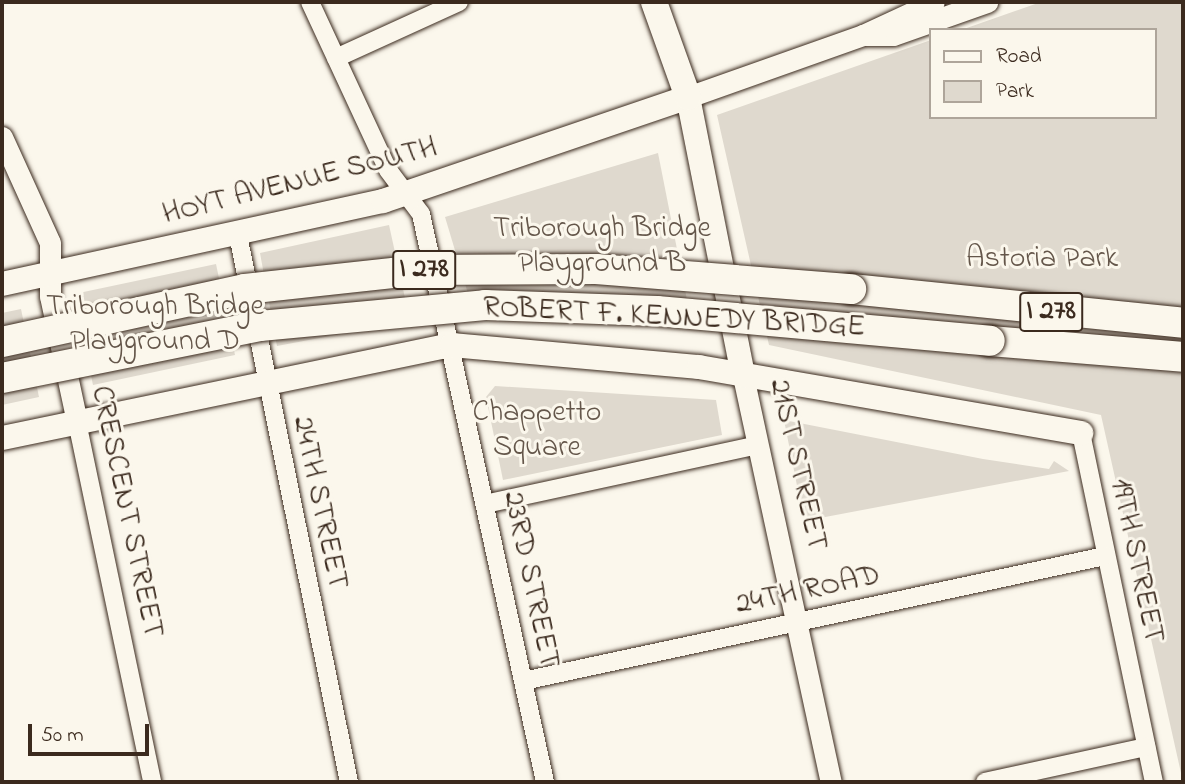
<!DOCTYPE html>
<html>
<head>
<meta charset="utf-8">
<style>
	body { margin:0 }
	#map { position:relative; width:1185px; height:784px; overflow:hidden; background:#fbf7ec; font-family:"Indie Flower",sans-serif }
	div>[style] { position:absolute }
	.green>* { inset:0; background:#dfd9ce }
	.roads { filter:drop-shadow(0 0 2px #3b2a1e) drop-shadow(0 0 2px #3b2a1e) }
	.minor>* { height:18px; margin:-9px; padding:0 9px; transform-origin:9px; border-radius:9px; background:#fbf7ec }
	.tertiary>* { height:21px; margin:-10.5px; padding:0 10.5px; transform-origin:10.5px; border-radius:10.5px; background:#fbf7ec }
	.secondary>* { height:24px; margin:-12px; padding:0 12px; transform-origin:12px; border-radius:12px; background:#fbf7ec }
	.primary>* { height:26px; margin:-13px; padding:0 13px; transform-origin:13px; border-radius:13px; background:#fbf7ec }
	.motorway>* { height:30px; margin:-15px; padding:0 15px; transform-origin:15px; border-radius:15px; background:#fbf7ec }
	.bridges { filter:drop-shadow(0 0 2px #3b2a1e) drop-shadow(0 0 2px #3b2a1e) }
	.motorway-bridge>* { height:30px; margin:-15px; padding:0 15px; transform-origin:15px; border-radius:15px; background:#fbf7ec }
	span { translate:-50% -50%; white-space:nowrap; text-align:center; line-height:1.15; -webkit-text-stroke:6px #fbf7ec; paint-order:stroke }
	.shield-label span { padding:2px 5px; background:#fbf7ec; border:2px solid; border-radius:5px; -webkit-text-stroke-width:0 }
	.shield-label { font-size:28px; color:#3b2a1e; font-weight:700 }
	.street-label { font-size:30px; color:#3b2a1e }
	.park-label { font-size:30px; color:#64564a }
	.frame { position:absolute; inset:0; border:4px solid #3b2a1e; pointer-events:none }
	.legend { position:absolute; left:929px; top:28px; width:228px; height:91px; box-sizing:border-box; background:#fbf7ec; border:2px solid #aea59a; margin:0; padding:9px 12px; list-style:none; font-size:21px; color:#3b2a1e }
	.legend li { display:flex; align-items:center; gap:14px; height:35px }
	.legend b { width:35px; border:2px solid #aea59a }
	.scale { position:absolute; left:28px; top:724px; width:121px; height:32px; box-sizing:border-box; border:4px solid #3b2a1e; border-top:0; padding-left:9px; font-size:21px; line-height:24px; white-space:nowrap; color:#3b2a1e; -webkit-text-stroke:5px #fbf7ec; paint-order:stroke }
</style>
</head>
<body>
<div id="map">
	<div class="green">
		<div style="clip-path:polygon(1041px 2px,1183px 2px,1183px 782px,1101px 415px,769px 345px,717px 115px,931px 40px,931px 117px,1155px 117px,1155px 30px,961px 30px)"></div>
		<div style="clip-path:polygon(658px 153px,692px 325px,472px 307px,445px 217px)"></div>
		<div style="clip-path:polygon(389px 225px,410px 321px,277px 346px,260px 253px)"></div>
		<div style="clip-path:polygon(216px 264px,235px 355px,93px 385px,74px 294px)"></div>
		<div style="clip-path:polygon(21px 309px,39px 397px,2px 405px,2px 313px)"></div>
		<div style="clip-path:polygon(495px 386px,716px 400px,722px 435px,503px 480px,486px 397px)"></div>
		<div style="clip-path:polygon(784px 420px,983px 459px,1049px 469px,1054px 461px,1069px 471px,804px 521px)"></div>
	</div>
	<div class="roads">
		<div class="minor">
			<div style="left:310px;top:2px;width:185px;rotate:65.1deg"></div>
			<div style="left:388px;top:170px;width:55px;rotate:53.1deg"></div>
			<div style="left:421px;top:214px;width:581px;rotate:77.68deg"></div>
			<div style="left:336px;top:58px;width:135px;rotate:-24.5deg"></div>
			<div style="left:238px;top:235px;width:558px;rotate:78.53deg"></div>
			<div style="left:77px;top:422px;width:368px;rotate:78.2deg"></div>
			<div style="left:1081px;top:433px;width:357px;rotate:78.2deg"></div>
			<div style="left:485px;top:504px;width:280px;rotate:-12.2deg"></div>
			<div style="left:523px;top:681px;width:595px;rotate:-12.12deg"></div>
			<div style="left:985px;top:782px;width:165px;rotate:-12.3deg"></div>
		</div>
		<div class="tertiary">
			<div style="left:863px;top:35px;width:30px"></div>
			<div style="left:893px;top:35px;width:100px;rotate:-19.3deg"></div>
			<div style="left:688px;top:97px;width:186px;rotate:-19.5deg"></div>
			<div style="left:863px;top:35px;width:78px;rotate:-24.9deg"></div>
			<div style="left:2px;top:137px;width:116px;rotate:65.6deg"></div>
			<div style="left:50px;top:243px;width:53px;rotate:90deg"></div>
			<div style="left:50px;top:296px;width:129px;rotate:77.9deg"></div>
			<div style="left:743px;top:376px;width:415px;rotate:77.8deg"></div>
		</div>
		<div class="secondary">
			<div style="left:2px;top:284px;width:390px;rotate:-12.3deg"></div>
			<div style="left:383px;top:201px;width:322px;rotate:-18.8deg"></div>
			<div style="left:688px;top:97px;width:284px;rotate:78.8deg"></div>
			<div style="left:2px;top:438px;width:460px;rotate:-11.7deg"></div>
			<div style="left:452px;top:345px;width:248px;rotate:5.1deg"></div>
			<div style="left:699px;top:367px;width:388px;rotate:9.8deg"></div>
		</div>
		<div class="primary">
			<div style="left:654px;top:2px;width:101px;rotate:70.3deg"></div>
		</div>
		<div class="motorway">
			<div style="left:851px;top:289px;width:334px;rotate:5.8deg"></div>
			<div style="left:990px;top:341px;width:194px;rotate:4.7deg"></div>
		</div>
	</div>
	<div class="bridges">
		<div class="motorway-bridge">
			<div style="left:2px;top:342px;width:249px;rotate:-12.3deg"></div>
			<div style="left:245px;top:289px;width:176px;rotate:-6.2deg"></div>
			<div style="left:420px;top:270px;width:176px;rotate:-0.3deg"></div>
			<div style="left:596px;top:269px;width:256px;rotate:4.5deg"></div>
			<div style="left:2px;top:378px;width:263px;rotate:-11.4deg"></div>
			<div style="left:260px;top:326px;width:226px;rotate:-5.3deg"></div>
			<div style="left:485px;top:305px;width:172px;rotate:2deg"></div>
			<div style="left:657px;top:311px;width:334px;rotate:5.1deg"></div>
		</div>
	</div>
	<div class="shield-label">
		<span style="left:424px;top:270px">I 278</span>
		<span style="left:1051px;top:312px">I 278</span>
	</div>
	<div class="street-label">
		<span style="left:300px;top:182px;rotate:-14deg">HOYT AVENUE SOUTH</span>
		<span style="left:674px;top:318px;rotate:3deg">ROBERT F. KENNEDY BRIDGE</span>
		<span style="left:797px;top:465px;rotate:77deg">21ST STREET</span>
		<span style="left:319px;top:503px;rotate:78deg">24TH STREET</span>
		<span style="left:126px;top:512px;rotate:78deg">CRESCENT STREET</span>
		<span style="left:1136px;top:561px;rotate:78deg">19TH STREET</span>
		<span style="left:530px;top:580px;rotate:78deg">23RD STREET</span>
		<span style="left:808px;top:591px;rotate:-12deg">24TH ROAD</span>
	</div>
	<div class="park-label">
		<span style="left:602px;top:246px">Triborough Bridge<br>Playground B</span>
		<span style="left:1042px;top:259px">Astoria Park</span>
		<span style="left:155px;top:324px">Triborough Bridge<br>Playground D</span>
		<span style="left:537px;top:430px">Chappetto<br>Square</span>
	</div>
	<div class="frame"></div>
	<ul class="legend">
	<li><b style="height:9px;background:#fbf7ec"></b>Road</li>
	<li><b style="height:19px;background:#dfd9ce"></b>Park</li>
	</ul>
	<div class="scale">50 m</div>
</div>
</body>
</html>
